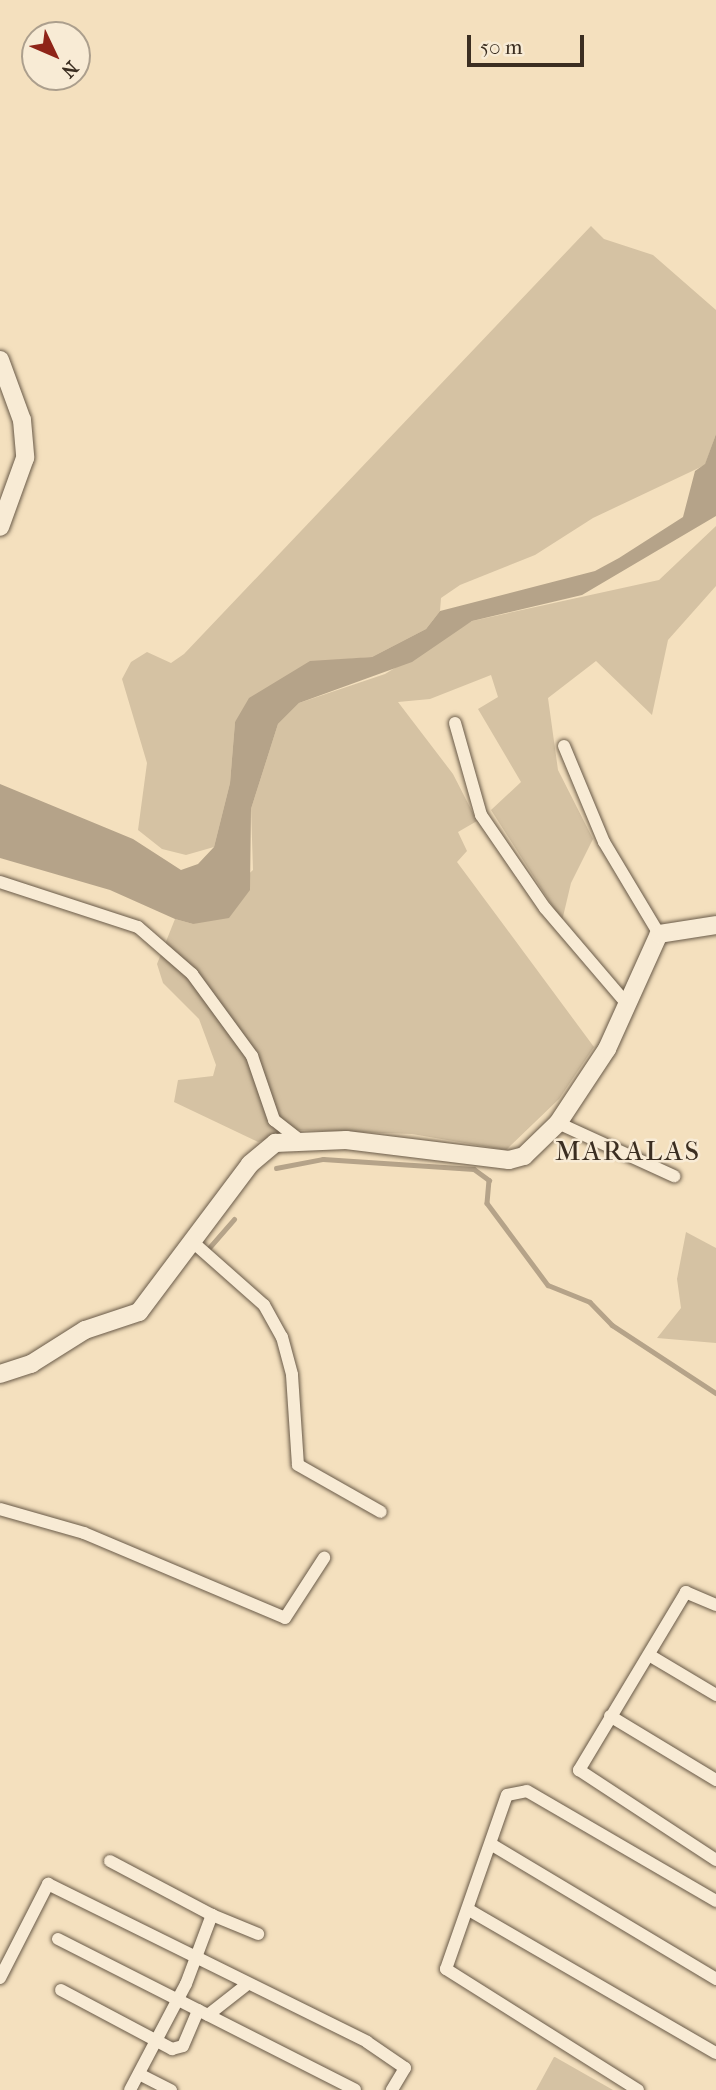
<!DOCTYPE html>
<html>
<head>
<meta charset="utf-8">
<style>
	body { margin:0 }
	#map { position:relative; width:716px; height:2090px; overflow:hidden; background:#f4e0be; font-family:"IM FELL French Canon",serif }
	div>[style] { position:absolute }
	.green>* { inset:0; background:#d5c2a3 }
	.water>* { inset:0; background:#b5a389 }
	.stream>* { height:4.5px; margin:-2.25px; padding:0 2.25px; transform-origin:2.25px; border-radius:2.25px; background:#b5a389 }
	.roads { filter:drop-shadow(0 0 2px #695a48) drop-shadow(0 0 2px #695a48) }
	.street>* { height:12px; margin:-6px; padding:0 6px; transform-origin:6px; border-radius:6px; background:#f8ebd5 }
	.secondary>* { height:18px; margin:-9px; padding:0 9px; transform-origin:9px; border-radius:9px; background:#f8ebd5 }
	span { translate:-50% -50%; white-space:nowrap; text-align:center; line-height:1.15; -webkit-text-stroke:5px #f8ebd5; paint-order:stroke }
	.neighbourhood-label { font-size:28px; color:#3b2e21; letter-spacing:2px }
	.north { position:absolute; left:21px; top:21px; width:70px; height:70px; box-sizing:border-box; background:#f8ebd5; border:2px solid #ac9f8d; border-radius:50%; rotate:134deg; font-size:19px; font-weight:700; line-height:28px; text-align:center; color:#3b2e21 }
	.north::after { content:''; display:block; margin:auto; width:24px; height:32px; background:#8f2418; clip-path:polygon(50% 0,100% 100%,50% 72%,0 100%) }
	.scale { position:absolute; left:467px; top:35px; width:117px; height:32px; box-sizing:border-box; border:4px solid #3b2e21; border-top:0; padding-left:9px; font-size:21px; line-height:24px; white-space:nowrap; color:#3b2e21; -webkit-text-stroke:5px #f8ebd5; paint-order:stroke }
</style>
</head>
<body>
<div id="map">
	<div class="green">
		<div style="clip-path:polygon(591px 226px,604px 239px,653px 255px,716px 310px,716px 434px,705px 465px,593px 518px,535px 555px,460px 585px,441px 598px,440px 611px,426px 629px,372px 657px,326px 661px,235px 722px,230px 783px,214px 847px,186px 855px,162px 849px,138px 830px,147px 763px,122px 679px,131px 662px,147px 652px,171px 663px,184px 654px)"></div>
		<div style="clip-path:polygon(716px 526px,716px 586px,668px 640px,652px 715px,596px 661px,548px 698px,558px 770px,593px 839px,571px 883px,562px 921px,491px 810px,521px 782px,478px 709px,498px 697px,491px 675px,430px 699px,398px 702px,453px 774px,477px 821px,458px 832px,467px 851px,457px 862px,594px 1047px,559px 1099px,506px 1150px,412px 1134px,297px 1130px,258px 1142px,174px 1102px,178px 1080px,213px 1076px,216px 1065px,199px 1019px,163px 983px,157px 964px,175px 919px,193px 924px,253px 870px,251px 809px,278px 724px,299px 703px,385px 674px,472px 621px,659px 580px)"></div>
		<div style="clip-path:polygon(686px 1232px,716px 1248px,716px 1343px,657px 1338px,681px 1308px,677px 1279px)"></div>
		<div style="clip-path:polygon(554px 2057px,555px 2057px,613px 2090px,536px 2090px)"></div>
	</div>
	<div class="water">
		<div style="clip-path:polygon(716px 434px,716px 516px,582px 595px,472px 621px,412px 662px,299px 703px,278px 724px,251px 809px,250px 890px,229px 918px,193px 924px,175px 919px,110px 890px,0 858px,0 784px,133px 839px,181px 870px,198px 864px,214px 847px,230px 783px,235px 722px,249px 698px,310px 661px,372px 657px,426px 629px,440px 611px,595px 571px,619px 558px,683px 517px,695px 471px,705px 464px)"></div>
	</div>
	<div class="stream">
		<div style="left:276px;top:1168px;width:48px;rotate:-10.8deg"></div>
		<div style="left:323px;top:1159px;width:151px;rotate:3.8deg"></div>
		<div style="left:474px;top:1169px;width:19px;rotate:36deg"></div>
		<div style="left:489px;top:1180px;width:23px;rotate:95deg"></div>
		<div style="left:487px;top:1203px;width:102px;rotate:53.4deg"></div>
		<div style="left:548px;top:1285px;width:45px;rotate:22deg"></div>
		<div style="left:590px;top:1302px;width:32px;rotate:46deg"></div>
		<div style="left:612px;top:1325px;width:124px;rotate:33.2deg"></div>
		<div style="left:209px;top:1248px;width:38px;rotate:-49deg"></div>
	</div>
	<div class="roads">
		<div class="street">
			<div style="left:455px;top:723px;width:96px;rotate:74.2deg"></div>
			<div style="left:481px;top:815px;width:113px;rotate:55.5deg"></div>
			<div style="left:545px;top:908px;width:126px;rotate:49.5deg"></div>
			<div style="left:564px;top:746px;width:104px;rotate:67.4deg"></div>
			<div style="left:604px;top:842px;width:107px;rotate:59.1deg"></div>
			<div style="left:0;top:882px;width:145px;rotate:18.1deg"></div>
			<div style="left:138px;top:927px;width:72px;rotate:41deg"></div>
			<div style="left:192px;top:974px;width:102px;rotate:53.8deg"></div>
			<div style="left:252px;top:1056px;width:68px;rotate:71deg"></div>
			<div style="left:274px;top:1120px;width:31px;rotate:38deg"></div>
			<div style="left:558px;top:1123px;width:128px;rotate:24.6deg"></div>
			<div style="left:195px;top:1244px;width:92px;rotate:41.5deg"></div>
			<div style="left:264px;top:1305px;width:37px;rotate:61deg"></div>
			<div style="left:282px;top:1337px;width:39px;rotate:75deg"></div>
			<div style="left:292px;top:1375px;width:90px;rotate:86.2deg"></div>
			<div style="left:298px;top:1465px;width:95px;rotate:29.5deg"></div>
			<div style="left:0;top:1509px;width:87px;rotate:15.9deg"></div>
			<div style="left:84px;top:1533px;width:218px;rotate:22.9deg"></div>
			<div style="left:285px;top:1618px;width:72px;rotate:-57deg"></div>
			<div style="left:716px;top:1605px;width:33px;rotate:-157deg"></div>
			<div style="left:686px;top:1592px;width:208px;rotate:121deg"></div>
			<div style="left:579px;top:1770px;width:164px;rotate:33.3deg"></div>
			<div style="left:649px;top:1655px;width:78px;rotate:30.8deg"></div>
			<div style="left:610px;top:1716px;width:124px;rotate:31.1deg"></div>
			<div style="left:494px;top:1846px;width:259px;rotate:30.9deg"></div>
			<div style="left:110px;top:1861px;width:115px;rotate:27.9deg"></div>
			<div style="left:469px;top:1910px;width:285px;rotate:30.1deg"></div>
			<div style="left:58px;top:1939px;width:333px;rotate:26.9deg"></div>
			<div style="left:0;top:1978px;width:106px;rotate:-62.9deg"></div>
			<div style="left:48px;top:1884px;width:356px;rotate:26.3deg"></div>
			<div style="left:367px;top:2042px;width:46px;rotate:34.4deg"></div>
			<div style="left:405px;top:2068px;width:26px;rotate:121deg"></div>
			<div style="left:61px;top:1990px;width:126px;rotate:28deg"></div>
			<div style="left:172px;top:2049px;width:11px;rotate:-15deg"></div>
			<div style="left:183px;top:2046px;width:39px;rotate:-67deg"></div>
			<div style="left:208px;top:2015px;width:47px;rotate:-38.1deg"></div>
			<div style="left:139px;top:2074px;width:36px;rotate:27deg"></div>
			<div style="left:130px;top:2090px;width:120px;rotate:-62.2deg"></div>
			<div style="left:186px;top:1984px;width:74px;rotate:-69.4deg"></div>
			<div style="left:212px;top:1915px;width:50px;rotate:22.4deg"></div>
			<div style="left:638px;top:2090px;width:227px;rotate:-147.8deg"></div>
			<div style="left:446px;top:1969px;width:184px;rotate:-70.7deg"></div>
			<div style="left:507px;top:1795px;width:20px;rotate:-11deg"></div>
			<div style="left:527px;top:1791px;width:219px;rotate:30.2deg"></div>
		</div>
		<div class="secondary">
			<div style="left:0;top:360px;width:64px;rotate:69.9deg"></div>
			<div style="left:22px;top:420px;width:38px;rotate:85deg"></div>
			<div style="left:25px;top:458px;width:73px;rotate:109.9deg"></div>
			<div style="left:0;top:1374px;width:33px;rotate:-18deg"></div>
			<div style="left:31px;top:1364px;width:64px;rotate:-32.2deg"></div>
			<div style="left:85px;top:1330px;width:57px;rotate:-18.4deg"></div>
			<div style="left:139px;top:1312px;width:185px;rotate:-53.1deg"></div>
			<div style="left:250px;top:1164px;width:33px;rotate:-40deg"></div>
			<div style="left:275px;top:1143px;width:71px;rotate:-2.4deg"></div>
			<div style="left:346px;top:1140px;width:164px;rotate:7deg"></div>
			<div style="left:509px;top:1160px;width:16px;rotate:-15deg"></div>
			<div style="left:524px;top:1156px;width:47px;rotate:-44.1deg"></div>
			<div style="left:558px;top:1123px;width:89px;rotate:-56.5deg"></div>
			<div style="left:607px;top:1049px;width:126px;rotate:-65.7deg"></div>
			<div style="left:659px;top:934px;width:58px;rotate:-9deg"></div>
		</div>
	</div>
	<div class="neighbourhood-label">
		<span style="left:628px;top:1151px">MARALAS</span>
	</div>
	<div class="north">N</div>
	<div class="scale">50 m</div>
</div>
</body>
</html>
